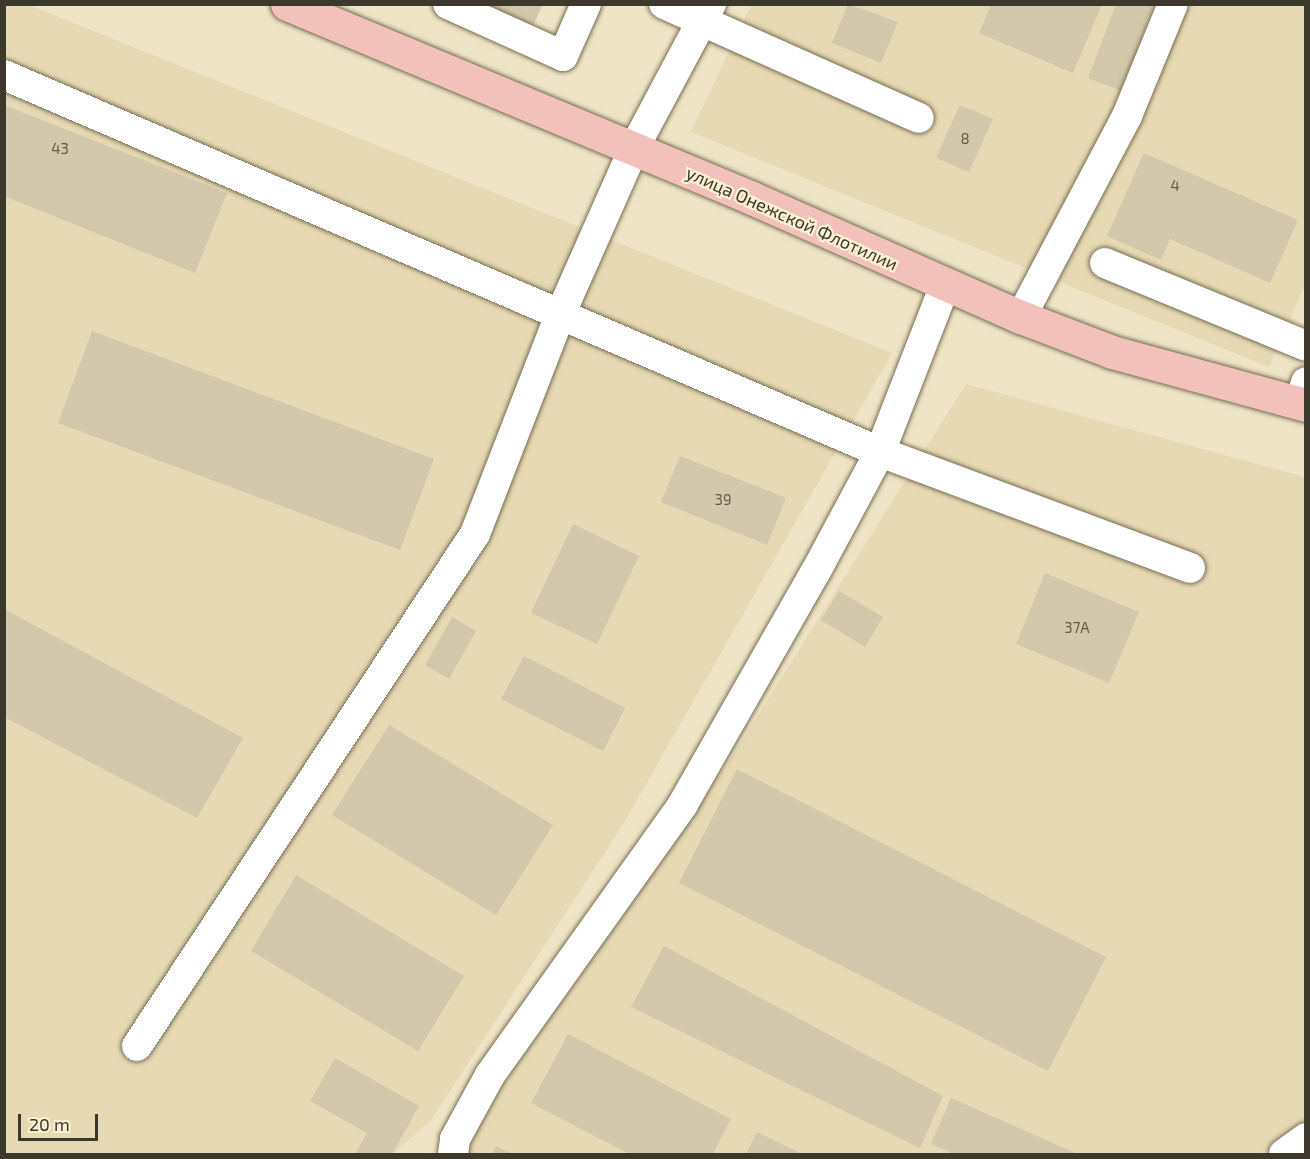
<!DOCTYPE html>
<html>
<head>
<meta charset="utf-8">
<style>
	body { margin:0 }
	#map { position:relative; width:1310px; height:1159px; overflow:hidden; background:#efe4c6; font-family:"Exo 2",sans-serif }
	div>[style] { position:absolute }
	.built>* { inset:0; background:#e6d9b4 }
	.building>* { inset:0; background:#d3c8ab }
	.roads { filter:drop-shadow(0 0 2px #766d52) drop-shadow(0 0 2px #766d52) }
	.minor>* { height:30px; margin:-15px; padding:0 15px; transform-origin:15px; border-radius:15px; background:#fff }
	.major>* { height:33px; margin:-16.5px; padding:0 16.5px; transform-origin:16.5px; border-radius:16.5px; background:#f2c1bc }
	span { translate:-50% -50%; white-space:nowrap; text-align:center; line-height:1.15; -webkit-text-stroke:4.5px #fcf1d3; paint-order:stroke }
	.number-label { font-size:15px; color:#625c4c }
	.number-label span { -webkit-text-stroke-width:0 }
	.street-label { font-size:18px; color:#3c382c }
	.frame { position:absolute; inset:0; border:6px solid #3c382c; pointer-events:none }
	.scale { position:absolute; left:18px; top:1114px; width:80px; height:27px; box-sizing:border-box; border:3px solid #3c382c; border-top:0; padding-left:8px; font-size:18px; line-height:21px; white-space:nowrap; color:#3c382c; -webkit-text-stroke:4px #fcf1d3; paint-order:stroke }
</style>
</head>
<body>
<div id="map">
	<div class="built">
		<div style="clip-path:polygon(5px 5px,29px 5px,892px 353px,624px 823px,431px 1120px,393px 1154px,5px 1154px)"></div>
		<div style="clip-path:polygon(751px 5px,1305px 5px,1305px 285px,1269px 367px,691px 132px)"></div>
		<div style="clip-path:polygon(966px 384px,1305px 477px,1305px 1154px,452px 1154px,722px 772px)"></div>
	</div>
	<div class="building">
		<div style="clip-path:polygon(484px 4px,543px 4px,533px 26px)"></div>
		<div style="clip-path:polygon(848px 4px,898px 22px,881px 63px,832px 43px)"></div>
		<div style="clip-path:polygon(991px 4px,1102px 4px,1073px 73px,979px 33px)"></div>
		<div style="clip-path:polygon(1116px 4px,1154px 4px,1121px 91px,1088px 78px)"></div>
		<div style="clip-path:polygon(4px 105px,227px 193px,195px 273px,4px 196px)"></div>
		<div style="clip-path:polygon(960px 105px,993px 119px,969px 172px,936px 158px)"></div>
		<div style="clip-path:polygon(1144px 153px,1298px 220px,1270px 283px,1170px 239px,1161px 260px,1107px 236px)"></div>
		<div style="clip-path:polygon(92px 331px,434px 459px,400px 550px,58px 423px)"></div>
		<div style="clip-path:polygon(680px 456px,786px 498px,767px 545px,661px 502px)"></div>
		<div style="clip-path:polygon(573px 524px,639px 556px,597px 644px,531px 613px)"></div>
		<div style="clip-path:polygon(1045px 573px,1139px 612px,1109px 683px,1016px 644px)"></div>
		<div style="clip-path:polygon(839px 591px,883px 617px,865px 647px,821px 620px)"></div>
		<div style="clip-path:polygon(4px 609px,243px 738px,197px 818px,4px 717px)"></div>
		<div style="clip-path:polygon(452px 617px,476px 631px,449px 679px,425px 665px)"></div>
		<div style="clip-path:polygon(524px 656px,625px 708px,603px 751px,501px 699px)"></div>
		<div style="clip-path:polygon(389px 725px,553px 825px,496px 915px,332px 815px)"></div>
		<div style="clip-path:polygon(737px 769px,1106px 957px,1048px 1071px,679px 883px)"></div>
		<div style="clip-path:polygon(296px 875px,464px 976px,418px 1051px,251px 951px)"></div>
		<div style="clip-path:polygon(664px 946px,943px 1096px,920px 1148px,631px 1007px)"></div>
		<div style="clip-path:polygon(568px 1034px,731px 1119px,713px 1154px,629px 1154px,531px 1103px)"></div>
		<div style="clip-path:polygon(335px 1058px,419px 1106px,392px 1154px,355px 1154px,367px 1133px,310px 1101px)"></div>
		<div style="clip-path:polygon(951px 1098px,1078px 1154px,954px 1154px,931px 1144px)"></div>
		<div style="clip-path:polygon(757px 1132px,802px 1154px,746px 1154px)"></div>
		<div style="clip-path:polygon(496px 1146px,513px 1154px,492px 1154px)"></div>
	</div>
	<div class="roads">
		<div class="minor">
			<div style="left:448px;top:4px;width:126px;rotate:24.3deg"></div>
			<div style="left:563px;top:56px;width:57px;rotate:-66.1deg"></div>
			<div style="left:664px;top:4px;width:279px;rotate:24.1deg"></div>
			<div style="left:4px;top:75px;width:954px;rotate:23.29deg"></div>
			<div style="left:880px;top:452px;width:331px;rotate:20.5deg"></div>
			<div style="left:1105px;top:263px;width:217px;rotate:22.4deg"></div>
			<div style="left:1021px;top:317px;width:227px;rotate:-62.2deg"></div>
			<div style="left:1127px;top:116px;width:121px;rotate:-67.7deg"></div>
			<div style="left:1299px;top:404px;width:23px;rotate:-72deg"></div>
			<div style="left:137px;top:1046px;width:614px;rotate:-56.57deg"></div>
			<div style="left:475px;top:534px;width:235px;rotate:-68.8deg"></div>
			<div style="left:560px;top:315px;width:180px;rotate:-66.1deg"></div>
			<div style="left:633px;top:150px;width:166px;rotate:-61.9deg"></div>
			<div style="left:453px;top:1154px;width:15px;rotate:-82deg"></div>
			<div style="left:455px;top:1139px;width:73px;rotate:-61.3deg"></div>
			<div style="left:490px;top:1075px;width:333px;rotate:-54.5deg"></div>
			<div style="left:683px;top:804px;width:266px;rotate:-60.3deg"></div>
			<div style="left:815px;top:573px;width:137px;rotate:-61.8deg"></div>
			<div style="left:880px;top:452px;width:179px;rotate:-68.7deg"></div>
			<div style="left:1284px;top:1154px;width:27px;rotate:-36deg"></div>
		</div>
		<div class="major">
			<div style="left:287px;top:4px;width:504px;rotate:22.65deg"></div>
			<div style="left:752px;top:198px;width:294px;rotate:23.9deg"></div>
			<div style="left:1021px;top:317px;width:97px;rotate:21deg"></div>
			<div style="left:1112px;top:352px;width:201px;rotate:15.3deg"></div>
		</div>
	</div>
	<div class="number-label">
		<span style="left:965px;top:139px">8</span>
		<span style="left:60px;top:149px">43</span>
		<span style="left:1175px;top:186px">4</span>
		<span style="left:723px;top:500px">39</span>
		<span style="left:1077px;top:628px">37А</span>
	</div>
	<div class="street-label">
		<span style="left:792px;top:218px;rotate:24deg">улица Онежской Флотилии</span>
	</div>
	<div class="frame"></div>
	<div class="scale">20 m</div>
</div>
</body>
</html>
